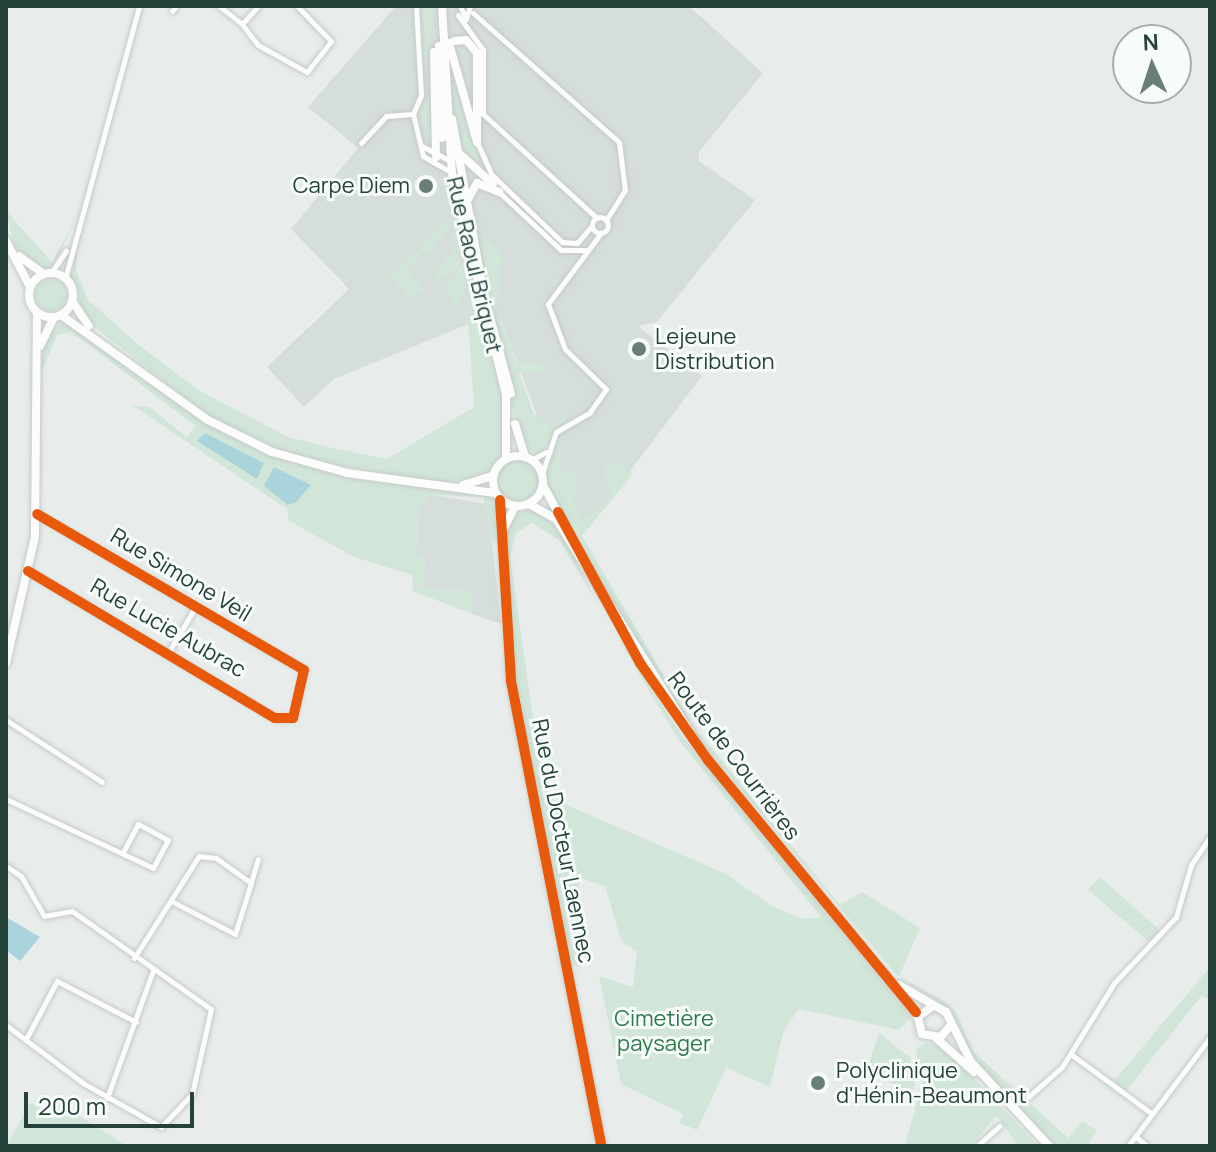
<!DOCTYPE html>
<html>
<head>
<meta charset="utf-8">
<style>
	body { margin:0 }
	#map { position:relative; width:1216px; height:1152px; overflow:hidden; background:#e8edeb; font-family:Manrope,sans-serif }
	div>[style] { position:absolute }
	.built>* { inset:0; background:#d6dedb }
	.green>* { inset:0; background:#d1e6d8 }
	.round { border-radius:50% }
	.water>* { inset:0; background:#a9d4db }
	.roads { filter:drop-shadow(0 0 2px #c5cac8) drop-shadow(0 0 2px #c5cac8) }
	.street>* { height:5px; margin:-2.5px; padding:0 2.5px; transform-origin:2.5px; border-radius:2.5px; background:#fcfcfc }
	.street>.ring { margin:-2.5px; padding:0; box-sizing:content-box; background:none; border:5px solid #fcfcfc; border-radius:50% }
	.secondary>* { height:8px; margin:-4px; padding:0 4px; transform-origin:4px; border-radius:4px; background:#fcfcfc }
	.secondary>.ring { margin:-4px; padding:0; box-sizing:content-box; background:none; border:8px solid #fcfcfc; border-radius:50% }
	.cycleway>* { height:10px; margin:-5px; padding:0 5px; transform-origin:5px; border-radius:5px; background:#e8590c }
	.dots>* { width:22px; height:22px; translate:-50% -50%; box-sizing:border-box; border:4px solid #f7fbf9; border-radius:50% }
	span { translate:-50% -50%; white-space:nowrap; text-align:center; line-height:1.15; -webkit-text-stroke:6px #f7fbf9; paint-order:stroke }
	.poi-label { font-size:22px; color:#24423a }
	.right { translate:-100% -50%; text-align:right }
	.left { translate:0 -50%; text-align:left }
	.street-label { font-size:22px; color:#24423a }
	.park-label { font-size:22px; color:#2d7a4b }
	.frame { position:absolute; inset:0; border:8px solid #24423a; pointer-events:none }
	.north { position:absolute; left:1112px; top:24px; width:80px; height:80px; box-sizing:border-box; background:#f7fbf9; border:2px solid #a3b1ad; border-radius:50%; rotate:357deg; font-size:22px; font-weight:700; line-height:32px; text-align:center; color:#24423a }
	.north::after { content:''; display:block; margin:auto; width:28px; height:36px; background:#697e78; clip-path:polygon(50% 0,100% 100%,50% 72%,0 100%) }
	.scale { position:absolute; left:24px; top:1092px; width:170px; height:36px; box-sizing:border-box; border:4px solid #24423a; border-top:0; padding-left:10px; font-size:24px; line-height:28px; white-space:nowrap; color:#24423a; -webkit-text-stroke:6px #f7fbf9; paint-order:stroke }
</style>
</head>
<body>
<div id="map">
	<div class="built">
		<div style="clip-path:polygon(396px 6px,689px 6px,763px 73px,699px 152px,699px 161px,755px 200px,657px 322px,638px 326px,702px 376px,582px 535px,498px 312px,334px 379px,304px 407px,267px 367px,349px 289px,291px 229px,358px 148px,308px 107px)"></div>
		<div style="clip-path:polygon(432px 495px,488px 504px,501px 624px,472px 614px,470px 592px,422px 588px,425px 558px,407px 551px,418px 548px,417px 511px)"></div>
	</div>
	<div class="green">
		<div style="clip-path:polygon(422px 6px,434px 6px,427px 69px,433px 154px,420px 113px)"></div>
		<div style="clip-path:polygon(451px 72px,479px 160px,484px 171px,460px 151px)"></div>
		<div style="clip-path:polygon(6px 211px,52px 262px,76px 219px,53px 267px,43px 270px,14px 246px)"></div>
		<div style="clip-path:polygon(451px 217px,466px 286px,454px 309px,447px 288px,460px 266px,436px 281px,433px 275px,455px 248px,452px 225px,426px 254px,419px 247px)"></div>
		<div style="clip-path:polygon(80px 222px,76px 270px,88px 300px,139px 345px,198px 390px,288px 437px,337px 449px,387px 459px,474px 407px,468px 321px,480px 317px,503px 395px,505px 454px,489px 475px,437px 484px,300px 458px,208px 416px,88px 322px,68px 274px)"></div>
		<div style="clip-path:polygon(477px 231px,503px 254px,496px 307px,516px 362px,541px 362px,545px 373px,519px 373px,534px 414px,549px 425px,561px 416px,567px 421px,539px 455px,520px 445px)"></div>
		<div style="clip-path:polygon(416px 250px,422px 257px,406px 269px,424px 289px,412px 299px,393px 279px,376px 291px)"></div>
		<div class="round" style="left:35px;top:279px;width:32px;height:32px"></div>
		<div style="clip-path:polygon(64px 319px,201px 421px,270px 455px,363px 481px,491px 495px,498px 508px,494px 545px,483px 497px,432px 495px,417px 511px,418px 549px,407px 550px,425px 558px,422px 588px,470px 592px,472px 614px,413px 591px,412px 575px,354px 557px,289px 521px,287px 509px,132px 405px,149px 407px,187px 437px,195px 426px,72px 332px,57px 335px,40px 376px,44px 339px)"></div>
		<div style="clip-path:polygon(564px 429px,559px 477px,568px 468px,579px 478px,573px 498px,583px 520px,611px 498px,603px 469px,617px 462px,633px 474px,582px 536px,694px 727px,840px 905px,862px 892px,920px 928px,899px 976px,947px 1003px,956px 1012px,973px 1051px,1068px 1138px,1082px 1121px,1097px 1130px,1087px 1146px,1055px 1146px,971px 1055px,952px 1012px,896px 974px,691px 730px,547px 491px,546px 465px)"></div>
		<div class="round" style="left:496px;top:460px;width:44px;height:44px"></div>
		<div style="clip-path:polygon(evenodd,531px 509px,560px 529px,599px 607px,682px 736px,911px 1018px,899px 1030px,799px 1009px,784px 1030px,770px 1087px,726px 1068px,697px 1130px,680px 1123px,683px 1114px,621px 1084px,599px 976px,633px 987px,637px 952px,621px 940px,605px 886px,580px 878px,578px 893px,566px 895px,580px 967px,570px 965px,509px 642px,502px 542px,514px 513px,531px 509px,532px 523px,560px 541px,678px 739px,821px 917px,803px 919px,774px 907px,726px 874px,553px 799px,543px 787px,510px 557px,516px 533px,532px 523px)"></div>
		<div style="clip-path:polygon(1100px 877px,1160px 930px,1148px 941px,1088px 890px)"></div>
		<div style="clip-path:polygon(1210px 967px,1210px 1001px,1202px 995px,1126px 1091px,1114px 1081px)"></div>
		<div style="clip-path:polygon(879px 1033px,910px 1057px,915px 1086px,909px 1095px,868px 1067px)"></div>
		<div style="clip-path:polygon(926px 1042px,947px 1050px,1038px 1146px,1019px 1146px,996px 1116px,971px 1146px,905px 1146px,922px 1083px,916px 1050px)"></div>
		<div style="clip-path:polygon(50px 1098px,127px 1146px,6px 1146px,31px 1102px,42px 1109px)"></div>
	</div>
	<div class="water">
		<div style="clip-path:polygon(205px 433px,264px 463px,257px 479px,197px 441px)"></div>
		<div style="clip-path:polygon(274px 467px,311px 485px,296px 502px,288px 505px,264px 486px)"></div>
		<div style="clip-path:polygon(6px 917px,40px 937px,20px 961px,6px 950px)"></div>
	</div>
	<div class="roads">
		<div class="street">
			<div style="left:219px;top:6px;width:29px;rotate:38deg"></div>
			<div style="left:460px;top:6px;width:14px;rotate:65deg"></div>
			<div style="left:466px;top:19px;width:14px;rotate:-73deg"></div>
			<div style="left:172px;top:11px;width:6px;rotate:-51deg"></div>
			<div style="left:473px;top:13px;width:195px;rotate:41.5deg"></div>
			<div style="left:619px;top:142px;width:48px;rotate:82.9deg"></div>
			<div style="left:625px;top:190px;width:36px;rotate:122deg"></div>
			<div style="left:458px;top:15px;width:43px;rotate:54.5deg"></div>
			<div style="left:483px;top:50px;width:64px;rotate:90deg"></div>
			<div style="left:483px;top:114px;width:154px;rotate:42.4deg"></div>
			<div style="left:242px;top:24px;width:26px;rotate:53deg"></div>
			<div style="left:258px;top:45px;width:56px;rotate:28.9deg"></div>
			<div style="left:307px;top:72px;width:39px;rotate:-52deg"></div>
			<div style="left:331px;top:41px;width:49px;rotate:-134.2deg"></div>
			<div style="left:242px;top:24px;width:24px;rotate:-48deg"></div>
			<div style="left:413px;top:114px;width:21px;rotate:-67deg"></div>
			<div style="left:421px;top:95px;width:89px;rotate:-93.2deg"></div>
			<div style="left:477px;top:142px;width:36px;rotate:66deg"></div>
			<div style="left:492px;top:175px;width:97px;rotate:43.7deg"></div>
			<div style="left:562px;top:242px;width:15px;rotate:4deg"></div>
			<div style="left:577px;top:243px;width:23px;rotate:-49deg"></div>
			<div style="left:361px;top:143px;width:37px;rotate:-47deg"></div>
			<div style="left:386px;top:116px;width:27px;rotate:-4deg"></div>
			<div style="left:413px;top:114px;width:43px;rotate:76.6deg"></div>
			<div style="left:423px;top:156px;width:32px;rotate:30deg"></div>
			<div style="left:422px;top:146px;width:32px;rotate:28deg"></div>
			<div style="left:499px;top:192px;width:85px;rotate:43.1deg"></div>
			<div style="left:561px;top:250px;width:24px"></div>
			<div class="ring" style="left:592px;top:217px;width:11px;height:11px"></div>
			<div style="left:51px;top:273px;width:27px;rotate:-56deg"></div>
			<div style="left:65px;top:279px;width:283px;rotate:-74.8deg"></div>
			<div style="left:531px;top:460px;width:17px;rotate:-28deg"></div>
			<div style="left:542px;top:474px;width:44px;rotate:-71.6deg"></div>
			<div style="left:556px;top:432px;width:39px;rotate:-30deg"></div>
			<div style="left:590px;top:412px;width:28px;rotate:-55deg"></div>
			<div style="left:606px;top:389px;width:57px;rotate:-135.7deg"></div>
			<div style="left:565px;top:349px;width:48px;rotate:-110.7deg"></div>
			<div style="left:548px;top:304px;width:89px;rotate:-53.3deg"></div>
			<div style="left:28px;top:571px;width:287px;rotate:30.8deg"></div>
			<div style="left:275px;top:718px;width:18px"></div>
			<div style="left:293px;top:718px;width:49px;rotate:-77.1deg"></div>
			<div style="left:304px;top:670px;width:309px;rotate:-149.7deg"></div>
			<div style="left:168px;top:653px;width:55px;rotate:-59.2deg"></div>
			<div style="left:6px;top:720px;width:114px;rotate:32.9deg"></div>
			<div style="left:6px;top:799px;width:162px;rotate:25.1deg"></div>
			<div style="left:153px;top:868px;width:32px;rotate:-62deg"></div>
			<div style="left:168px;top:840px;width:34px;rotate:-152deg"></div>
			<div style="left:138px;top:824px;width:32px;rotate:118deg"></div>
			<div style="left:6px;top:866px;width:18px;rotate:34deg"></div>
			<div style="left:21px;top:876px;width:46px;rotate:60.1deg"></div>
			<div style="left:44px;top:916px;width:28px;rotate:-10deg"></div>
			<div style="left:72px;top:911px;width:170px;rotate:35.2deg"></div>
			<div style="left:211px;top:1009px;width:87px;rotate:102.6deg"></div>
			<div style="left:192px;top:1094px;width:45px;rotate:133.2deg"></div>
			<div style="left:161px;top:1127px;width:90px;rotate:-150.6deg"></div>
			<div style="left:83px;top:1083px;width:96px;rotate:-143deg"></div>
			<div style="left:251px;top:882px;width:24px;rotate:-73deg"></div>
			<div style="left:134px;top:958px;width:121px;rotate:-57.5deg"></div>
			<div style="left:199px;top:856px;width:17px;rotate:7deg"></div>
			<div style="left:216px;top:858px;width:43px;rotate:35.5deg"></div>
			<div style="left:251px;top:883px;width:53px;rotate:107.4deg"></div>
			<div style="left:235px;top:934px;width:70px;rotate:-152.7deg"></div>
			<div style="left:26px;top:1039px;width:66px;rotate:-61.9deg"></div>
			<div style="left:57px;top:981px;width:89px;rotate:27.4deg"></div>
			<div style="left:1072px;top:1055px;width:98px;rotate:36.3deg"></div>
			<div style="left:1028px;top:1097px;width:45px;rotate:-41.4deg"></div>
			<div style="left:1062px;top:1067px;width:99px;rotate:-58.2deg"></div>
			<div style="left:1114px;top:983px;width:91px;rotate:-46.8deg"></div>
			<div style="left:1176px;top:917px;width:54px;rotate:-73.9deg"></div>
			<div style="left:1191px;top:865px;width:34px;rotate:-56deg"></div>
			<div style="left:107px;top:1098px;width:136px;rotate:-70.2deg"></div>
			<div style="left:1135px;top:1136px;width:16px;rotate:40deg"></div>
			<div style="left:977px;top:1146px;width:30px;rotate:-42deg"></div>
			<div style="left:1128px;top:1146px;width:136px;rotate:-53deg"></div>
		</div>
		<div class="secondary">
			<div style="left:442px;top:6px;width:167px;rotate:86.6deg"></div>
			<div style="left:452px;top:173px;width:228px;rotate:76.3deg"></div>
			<div style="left:506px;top:394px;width:65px;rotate:90deg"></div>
			<div style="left:454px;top:41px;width:12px;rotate:-5deg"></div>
			<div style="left:466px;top:40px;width:17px;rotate:50deg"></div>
			<div style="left:477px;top:53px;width:88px;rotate:90deg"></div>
			<div style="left:449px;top:43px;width:103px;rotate:74.2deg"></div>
			<div style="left:439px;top:46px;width:92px;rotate:88.1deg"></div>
			<div style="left:434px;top:52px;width:105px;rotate:88.9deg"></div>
			<div style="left:452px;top:119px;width:174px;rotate:79.7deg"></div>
			<div style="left:461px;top:155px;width:43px;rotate:42.2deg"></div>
			<div style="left:467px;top:201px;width:21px;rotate:-61deg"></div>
			<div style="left:477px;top:183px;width:24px;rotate:22deg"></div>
			<div style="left:6px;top:241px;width:52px;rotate:62.4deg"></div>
			<div style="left:19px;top:256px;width:31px;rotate:36deg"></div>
			<div class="ring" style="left:29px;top:273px;width:36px;height:36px"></div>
			<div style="left:72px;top:301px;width:30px;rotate:56deg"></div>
			<div style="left:486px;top:303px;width:94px;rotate:74.6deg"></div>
			<div style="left:61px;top:315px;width:178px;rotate:35.6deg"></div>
			<div style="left:206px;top:419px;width:74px;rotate:26.6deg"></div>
			<div style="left:272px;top:452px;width:78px;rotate:15.6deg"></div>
			<div style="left:347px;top:473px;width:149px;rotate:7.7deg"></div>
			<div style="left:40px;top:346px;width:32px;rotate:-64deg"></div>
			<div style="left:515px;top:424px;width:34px;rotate:73deg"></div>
			<div class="ring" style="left:493px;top:456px;width:42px;height:42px"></div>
			<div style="left:463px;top:485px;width:31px;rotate:-17deg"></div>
			<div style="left:543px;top:485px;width:42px;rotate:61.6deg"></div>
			<div style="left:500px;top:500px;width:181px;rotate:86.5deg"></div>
			<div style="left:511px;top:681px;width:474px;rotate:79deg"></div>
			<div style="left:529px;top:504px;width:31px;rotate:29deg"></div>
			<div style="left:556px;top:519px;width:285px;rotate:57.8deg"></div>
			<div style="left:708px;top:760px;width:332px;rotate:50.7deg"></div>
			<div style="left:501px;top:534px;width:30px;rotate:-63deg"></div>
			<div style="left:6px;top:663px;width:130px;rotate:-77.1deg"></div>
			<div style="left:35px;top:536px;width:223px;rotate:-89.5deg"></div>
			<div style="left:899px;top:985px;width:54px;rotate:29.9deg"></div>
			<div style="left:946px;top:1012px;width:56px;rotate:63.4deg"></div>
			<div style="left:971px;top:1062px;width:115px;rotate:47.1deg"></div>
			<div style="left:933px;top:1006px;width:19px;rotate:144deg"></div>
			<div style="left:918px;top:1017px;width:17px;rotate:77deg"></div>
			<div style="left:922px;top:1034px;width:19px;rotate:9deg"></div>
			<div style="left:941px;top:1037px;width:14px;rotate:-51deg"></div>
			<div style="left:936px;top:1038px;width:51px;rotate:41.8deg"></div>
		</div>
	</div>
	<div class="cycleway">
		<div style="left:500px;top:500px;width:181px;rotate:86.5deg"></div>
		<div style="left:511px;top:681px;width:474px;rotate:79deg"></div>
		<div style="left:558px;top:512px;width:172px;rotate:61.5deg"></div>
		<div style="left:640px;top:663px;width:118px;rotate:55deg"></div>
		<div style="left:708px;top:760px;width:327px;rotate:50.5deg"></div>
		<div style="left:28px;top:571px;width:287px;rotate:30.8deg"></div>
		<div style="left:275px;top:718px;width:18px"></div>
		<div style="left:293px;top:718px;width:49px;rotate:-77.1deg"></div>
		<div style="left:304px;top:670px;width:309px;rotate:-149.7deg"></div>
	</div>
	<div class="dots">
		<div style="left:426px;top:186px;background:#697e78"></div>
		<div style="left:639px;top:349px;background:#697e78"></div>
		<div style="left:818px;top:1083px;background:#697e78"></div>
	</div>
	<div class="poi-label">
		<span class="right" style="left:410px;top:186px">Carpe Diem</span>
		<span class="left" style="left:655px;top:349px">Lejeune<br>Distribution</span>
		<span class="left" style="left:836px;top:1083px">Polyclinique<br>d'Hénin-Beaumont</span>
	</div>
	<div class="street-label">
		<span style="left:474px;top:265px;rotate:77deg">Rue Raoul Briquet</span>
		<span style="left:181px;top:575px;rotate:31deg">Rue Simone Veil</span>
		<span style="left:168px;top:628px;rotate:30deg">Rue Lucie Aubrac</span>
		<span style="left:734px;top:756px;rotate:53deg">Route de Courrières</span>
		<span style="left:563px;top:841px;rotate:79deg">Rue du Docteur Laennec</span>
	</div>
	<div class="park-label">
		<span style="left:664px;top:1031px">Cimetière<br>paysager</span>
	</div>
	<div class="frame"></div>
	<div class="north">N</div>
	<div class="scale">200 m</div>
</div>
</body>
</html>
